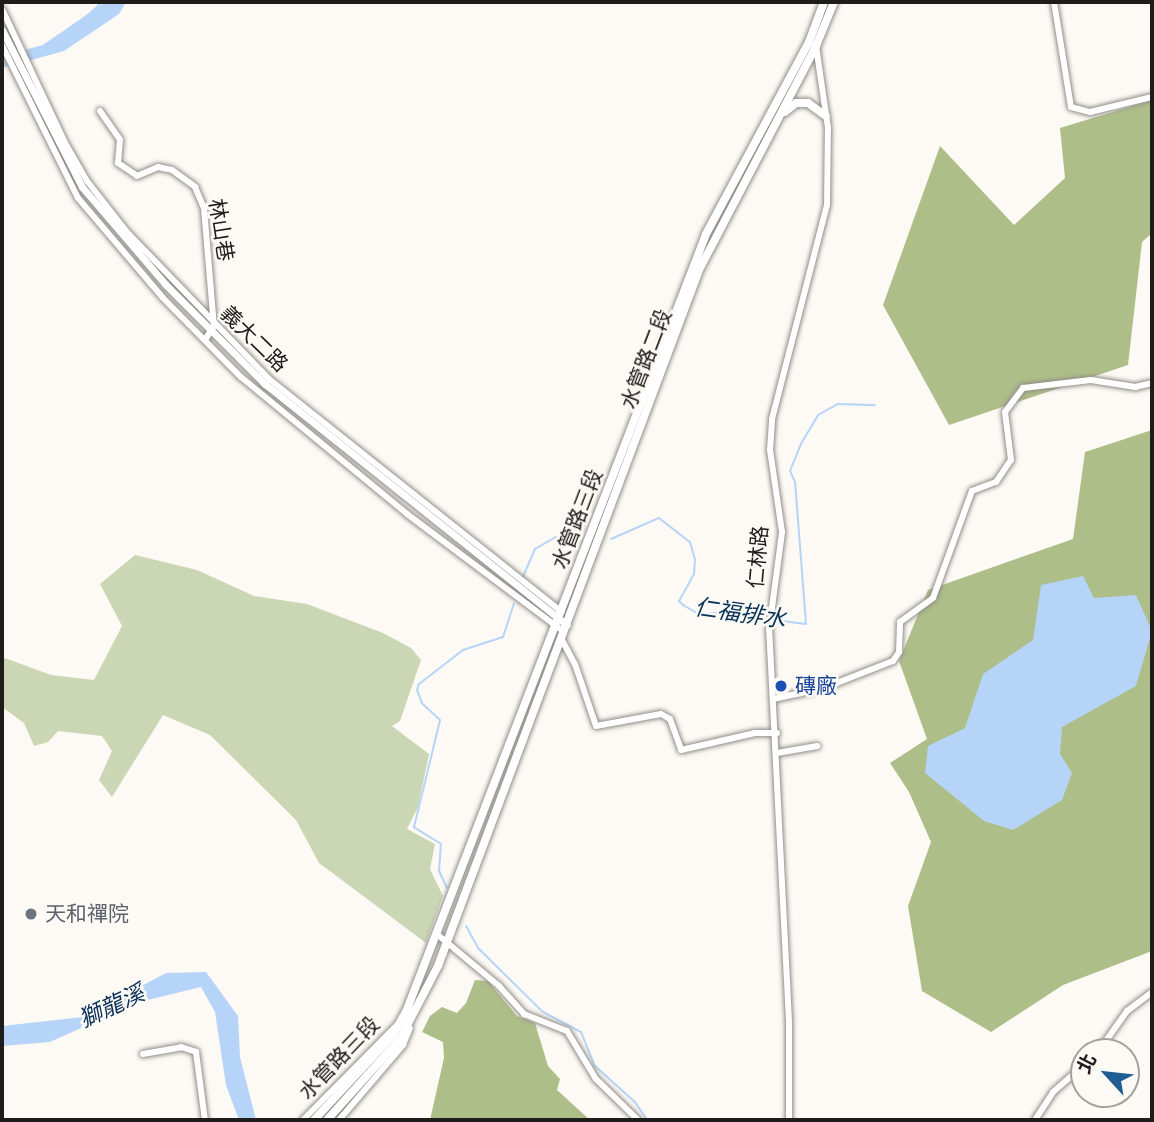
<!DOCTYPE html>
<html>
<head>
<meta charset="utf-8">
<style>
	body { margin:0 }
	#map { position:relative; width:1154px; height:1122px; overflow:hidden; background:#fdf9f4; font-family:"Source Sans 3","Noto Sans TC",sans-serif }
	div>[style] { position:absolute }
	.green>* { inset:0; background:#cbd6b5 }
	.forest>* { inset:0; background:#aebe89 }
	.water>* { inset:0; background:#b5d4f7 }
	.stream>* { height:2px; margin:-1px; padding:0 1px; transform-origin:1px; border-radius:1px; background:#b5d4f7 }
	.roads { filter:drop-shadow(0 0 2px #918e89) drop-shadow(0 0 2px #918e89) }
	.minor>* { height:6px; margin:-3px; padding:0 3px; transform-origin:3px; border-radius:3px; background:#fff }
	.tertiary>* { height:7px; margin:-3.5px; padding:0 3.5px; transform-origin:3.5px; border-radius:3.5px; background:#fff }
	.secondary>* { height:8px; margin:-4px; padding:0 4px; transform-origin:4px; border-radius:4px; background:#fff }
	.dots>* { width:19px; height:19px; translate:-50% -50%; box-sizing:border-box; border:4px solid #fdf9f4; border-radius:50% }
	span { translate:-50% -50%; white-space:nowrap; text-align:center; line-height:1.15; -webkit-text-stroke:5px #fdf9f4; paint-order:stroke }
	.street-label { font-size:21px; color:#1e1d1b }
	.transit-label { font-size:21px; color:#164399 }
	.left { translate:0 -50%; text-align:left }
	.worship-label { font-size:21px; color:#5b616d }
	.water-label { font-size:23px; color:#063158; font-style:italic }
	.frame { position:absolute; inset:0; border:4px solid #1e1d1b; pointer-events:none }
	.north { position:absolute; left:1070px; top:1038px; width:70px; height:70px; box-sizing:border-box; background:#fdf9f4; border:2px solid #a4a19d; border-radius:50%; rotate:297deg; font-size:19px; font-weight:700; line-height:28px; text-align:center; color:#1e1d1b }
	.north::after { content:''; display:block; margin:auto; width:24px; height:32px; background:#1f5d93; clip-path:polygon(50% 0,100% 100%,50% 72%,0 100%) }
</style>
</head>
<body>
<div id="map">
	<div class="green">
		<div style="clip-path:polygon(135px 555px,197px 570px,254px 596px,307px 604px,383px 633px,411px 648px,421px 660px,400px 721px,392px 726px,429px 754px,418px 807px,407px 829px,435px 844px,430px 869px,443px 896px,426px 943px,319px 863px,296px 820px,210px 735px,163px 715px,112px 797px,99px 780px,112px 751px,102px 736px,58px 731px,48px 742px,34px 746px,24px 723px,2px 707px,2px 657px,51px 675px,94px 680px,122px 626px,100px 584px)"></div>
	</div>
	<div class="forest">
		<div style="clip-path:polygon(1152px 100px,1152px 233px,1142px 242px,1128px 365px,949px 425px,883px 305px,940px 146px,1014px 225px,1065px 178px,1060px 128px)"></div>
		<div style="clip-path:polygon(1152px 430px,1152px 951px,1063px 985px,991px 1032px,922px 991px,908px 906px,931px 842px,909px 792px,890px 763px,927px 739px,899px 661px,928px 590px,1073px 539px,1085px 452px)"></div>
		<div style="clip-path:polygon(475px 980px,488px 981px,517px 1016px,535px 1023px,548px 1066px,560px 1079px,557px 1090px,590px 1120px,430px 1120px,444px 1058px,443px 1042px,422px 1032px,430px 1016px,442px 1007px,457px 1013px,466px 1003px)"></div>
	</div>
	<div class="water">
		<div style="clip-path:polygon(105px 2px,126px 2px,119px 14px,64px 51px,2px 68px,2px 56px,43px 45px)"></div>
		<div style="clip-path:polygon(1083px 576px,1094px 598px,1136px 595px,1152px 631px,1136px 686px,1062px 727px,1060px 754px,1072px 773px,1062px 800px,1013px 830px,984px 821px,925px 773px,928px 746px,965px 728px,983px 674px,1033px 640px,1041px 585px)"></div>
		<div style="clip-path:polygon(206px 972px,238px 1016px,240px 1057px,256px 1120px,239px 1120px,226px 1085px,215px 1012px,201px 987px,139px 1002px,50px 1042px,2px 1046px,2px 1026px,83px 1017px,166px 973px)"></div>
	</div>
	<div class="stream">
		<div style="left:85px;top:18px;width:23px;rotate:-43deg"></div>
		<div style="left:611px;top:539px;width:52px;rotate:-23.6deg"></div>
		<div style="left:659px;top:518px;width:39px;rotate:38deg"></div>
		<div style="left:690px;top:542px;width:19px;rotate:74deg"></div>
		<div style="left:695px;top:560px;width:14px;rotate:94deg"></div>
		<div style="left:694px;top:574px;width:31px;rotate:119deg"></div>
		<div style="left:679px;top:601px;width:6px;rotate:45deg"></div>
		<div style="left:683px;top:605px;width:16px;rotate:30deg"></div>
		<div style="left:697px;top:613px;width:39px"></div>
		<div style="left:736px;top:613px;width:34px;rotate:12deg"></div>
		<div style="left:523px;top:577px;width:30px;rotate:-67deg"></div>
		<div style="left:535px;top:549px;width:24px;rotate:-30deg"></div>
		<div style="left:556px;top:537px;width:18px;rotate:3deg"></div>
		<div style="left:774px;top:620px;width:32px;rotate:7deg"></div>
		<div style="left:806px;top:624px;width:142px;rotate:-94.4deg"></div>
		<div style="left:795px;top:482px;width:12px;rotate:-114deg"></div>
		<div style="left:790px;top:471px;width:31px;rotate:-68deg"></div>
		<div style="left:802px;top:442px;width:31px;rotate:-59deg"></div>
		<div style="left:818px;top:415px;width:23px;rotate:-29deg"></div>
		<div style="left:838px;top:404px;width:37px;rotate:2deg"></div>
		<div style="left:447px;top:888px;width:19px;rotate:-115deg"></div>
		<div style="left:439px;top:871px;width:27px;rotate:-86deg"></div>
		<div style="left:441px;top:844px;width:32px;rotate:-148deg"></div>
		<div style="left:414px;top:827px;width:110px;rotate:-76.3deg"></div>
		<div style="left:440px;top:720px;width:25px;rotate:-137deg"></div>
		<div style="left:422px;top:703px;width:14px;rotate:-111deg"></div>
		<div style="left:417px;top:690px;width:6px;rotate:-72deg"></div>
		<div style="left:419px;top:684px;width:56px;rotate:-37.7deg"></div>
		<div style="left:463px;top:650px;width:42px;rotate:-18deg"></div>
		<div style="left:503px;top:637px;width:35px;rotate:-72deg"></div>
		<div style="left:466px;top:926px;width:25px;rotate:61deg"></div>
		<div style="left:478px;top:948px;width:91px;rotate:44.6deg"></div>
		<div style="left:543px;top:1012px;width:43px;rotate:27.8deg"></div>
		<div style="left:581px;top:1032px;width:37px;rotate:68deg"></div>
		<div style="left:595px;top:1066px;width:54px;rotate:42deg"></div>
		<div style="left:635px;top:1102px;width:22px;rotate:56deg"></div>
	</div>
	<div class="roads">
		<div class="minor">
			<div style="left:1054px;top:2px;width:106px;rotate:80.8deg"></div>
			<div style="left:1071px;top:107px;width:20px;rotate:15deg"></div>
			<div style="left:1090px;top:112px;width:64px;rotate:-13.6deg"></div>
			<div style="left:2px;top:9px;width:146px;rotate:64.8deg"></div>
			<div style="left:64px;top:141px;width:46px;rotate:60.1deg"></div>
			<div style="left:87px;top:181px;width:63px;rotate:52deg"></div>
			<div style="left:126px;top:231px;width:206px;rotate:46deg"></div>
			<div style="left:269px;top:379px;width:374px;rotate:38.5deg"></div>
			<div style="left:2px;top:45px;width:171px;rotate:63.6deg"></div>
			<div style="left:78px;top:198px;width:131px;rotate:49.6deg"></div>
			<div style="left:163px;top:298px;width:111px;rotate:45.4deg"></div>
			<div style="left:241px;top:377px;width:215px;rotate:39.5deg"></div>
			<div style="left:407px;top:514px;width:196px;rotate:36.9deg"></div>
			<div style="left:100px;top:111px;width:35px;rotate:55deg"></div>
			<div style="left:120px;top:140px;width:23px;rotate:95deg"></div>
			<div style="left:118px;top:163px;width:23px;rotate:34deg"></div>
			<div style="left:137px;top:176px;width:23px;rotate:-23deg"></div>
			<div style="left:158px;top:167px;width:14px;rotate:12deg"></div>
			<div style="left:172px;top:170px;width:29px;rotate:36deg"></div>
			<div style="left:195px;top:187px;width:23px;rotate:67deg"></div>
			<div style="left:204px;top:208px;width:118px;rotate:85.2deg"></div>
			<div style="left:214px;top:326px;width:17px;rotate:123deg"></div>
			<div style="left:562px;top:640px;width:27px;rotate:62deg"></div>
			<div style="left:575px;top:664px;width:65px;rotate:71.3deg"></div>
			<div style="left:596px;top:726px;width:66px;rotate:-10.5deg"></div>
			<div style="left:661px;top:714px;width:10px;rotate:29deg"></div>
			<div style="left:670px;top:719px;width:33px;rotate:70deg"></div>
			<div style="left:681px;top:750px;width:76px;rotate:-12.9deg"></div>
			<div style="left:755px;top:733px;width:22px"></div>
			<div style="left:773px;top:699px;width:52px;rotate:-12.2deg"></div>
			<div style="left:824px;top:688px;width:74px;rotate:-21.4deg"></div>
			<div style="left:893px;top:661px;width:11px;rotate:-56deg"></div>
			<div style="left:899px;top:652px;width:30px;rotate:-88deg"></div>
			<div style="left:900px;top:622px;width:41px;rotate:-36deg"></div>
			<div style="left:933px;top:598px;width:114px;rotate:-70deg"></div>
			<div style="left:972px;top:491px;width:26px;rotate:-21deg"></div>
			<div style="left:996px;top:482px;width:27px;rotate:-56deg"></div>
			<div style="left:1011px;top:460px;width:48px;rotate:-97.1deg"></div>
			<div style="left:1005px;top:412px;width:30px;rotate:-53deg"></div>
			<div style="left:1023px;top:388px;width:68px;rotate:-6.7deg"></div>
			<div style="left:1091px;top:380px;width:45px;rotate:9deg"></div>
			<div style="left:1135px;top:387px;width:17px;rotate:-13deg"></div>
			<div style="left:777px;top:753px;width:41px;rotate:-9.9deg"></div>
			<div style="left:438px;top:935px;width:80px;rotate:39.9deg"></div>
			<div style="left:499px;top:986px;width:38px;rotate:48deg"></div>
			<div style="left:524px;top:1014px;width:46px;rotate:21.6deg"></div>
			<div style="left:567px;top:1031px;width:56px;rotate:58.9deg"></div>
			<div style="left:596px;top:1079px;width:59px;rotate:44.3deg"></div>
			<div style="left:1098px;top:1052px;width:50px;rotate:-54.7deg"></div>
			<div style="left:1127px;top:1011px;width:31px;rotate:-37deg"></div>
			<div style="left:143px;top:1054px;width:39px;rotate:-10deg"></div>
			<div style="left:181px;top:1047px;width:16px;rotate:18deg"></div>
			<div style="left:196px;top:1052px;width:69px;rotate:82.5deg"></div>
			<div style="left:303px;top:1120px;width:135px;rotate:-45.3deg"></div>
			<div style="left:339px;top:1120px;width:99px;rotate:-49.5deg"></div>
			<div style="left:403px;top:1045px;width:18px;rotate:-68deg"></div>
			<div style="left:789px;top:1120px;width:99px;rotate:-90deg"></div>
			<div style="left:789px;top:1021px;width:392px;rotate:-92.9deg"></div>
			<div style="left:769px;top:630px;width:99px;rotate:-82.4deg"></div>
			<div style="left:782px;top:532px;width:83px;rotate:-98.3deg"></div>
			<div style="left:770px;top:450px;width:31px;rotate:-86deg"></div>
			<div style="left:772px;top:419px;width:221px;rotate:-75.6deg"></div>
			<div style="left:827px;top:205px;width:77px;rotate:-89.3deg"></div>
			<div style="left:828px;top:128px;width:83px;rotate:-98.3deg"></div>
			<div style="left:816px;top:46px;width:8px;rotate:-150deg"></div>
			<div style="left:1035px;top:1120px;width:33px;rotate:-57deg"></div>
			<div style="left:1053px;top:1092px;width:41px;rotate:-41.1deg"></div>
		</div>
		<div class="tertiary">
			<div style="left:2px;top:30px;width:176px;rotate:63deg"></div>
			<div style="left:82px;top:187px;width:128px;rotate:49.4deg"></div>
			<div style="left:165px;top:284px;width:141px;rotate:45deg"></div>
			<div style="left:265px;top:384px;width:386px;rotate:38.6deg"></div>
		</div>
		<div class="secondary">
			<div style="left:785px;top:112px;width:14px;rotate:-39deg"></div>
			<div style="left:796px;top:103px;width:12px"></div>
			<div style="left:808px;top:103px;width:22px;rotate:36deg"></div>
			<div style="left:314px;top:1120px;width:116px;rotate:-47.1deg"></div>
			<div style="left:393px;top:1035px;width:26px;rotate:-61deg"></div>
			<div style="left:406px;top:1012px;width:834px;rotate:-68.91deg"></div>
			<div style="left:706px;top:234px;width:218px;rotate:-61.8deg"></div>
			<div style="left:809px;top:42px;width:43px;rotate:-69.4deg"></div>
			<div style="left:327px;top:1120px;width:109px;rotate:-48deg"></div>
			<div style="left:400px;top:1039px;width:82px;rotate:-62.5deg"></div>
			<div style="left:438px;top:966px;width:743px;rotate:-69.44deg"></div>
			<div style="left:699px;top:270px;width:253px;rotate:-62.4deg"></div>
			<div style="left:816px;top:46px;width:48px;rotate:-67.8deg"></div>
		</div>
	</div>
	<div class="dots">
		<div style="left:781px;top:686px;background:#1a4fb4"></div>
		<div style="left:31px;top:914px;background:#6b7280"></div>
	</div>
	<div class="street-label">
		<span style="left:221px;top:230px;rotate:81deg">林山巷</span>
		<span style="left:254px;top:339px;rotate:44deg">義大二路</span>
		<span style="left:646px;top:359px;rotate:-69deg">水管路二段</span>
		<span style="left:577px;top:519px;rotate:-69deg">水管路三段</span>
		<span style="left:758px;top:557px;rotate:-85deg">仁林路</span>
		<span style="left:339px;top:1058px;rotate:-46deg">水管路三段</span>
	</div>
	<div class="transit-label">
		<span class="left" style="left:795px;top:686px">磚廠</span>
	</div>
	<div class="worship-label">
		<span class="left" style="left:45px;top:914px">天和禪院</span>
	</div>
	<div class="water-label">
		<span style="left:740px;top:614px;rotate:8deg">仁福排水</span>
		<span style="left:112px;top:1007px;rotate:-25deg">獅龍溪</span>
	</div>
	<div class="frame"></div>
	<div class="north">北</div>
</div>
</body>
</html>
